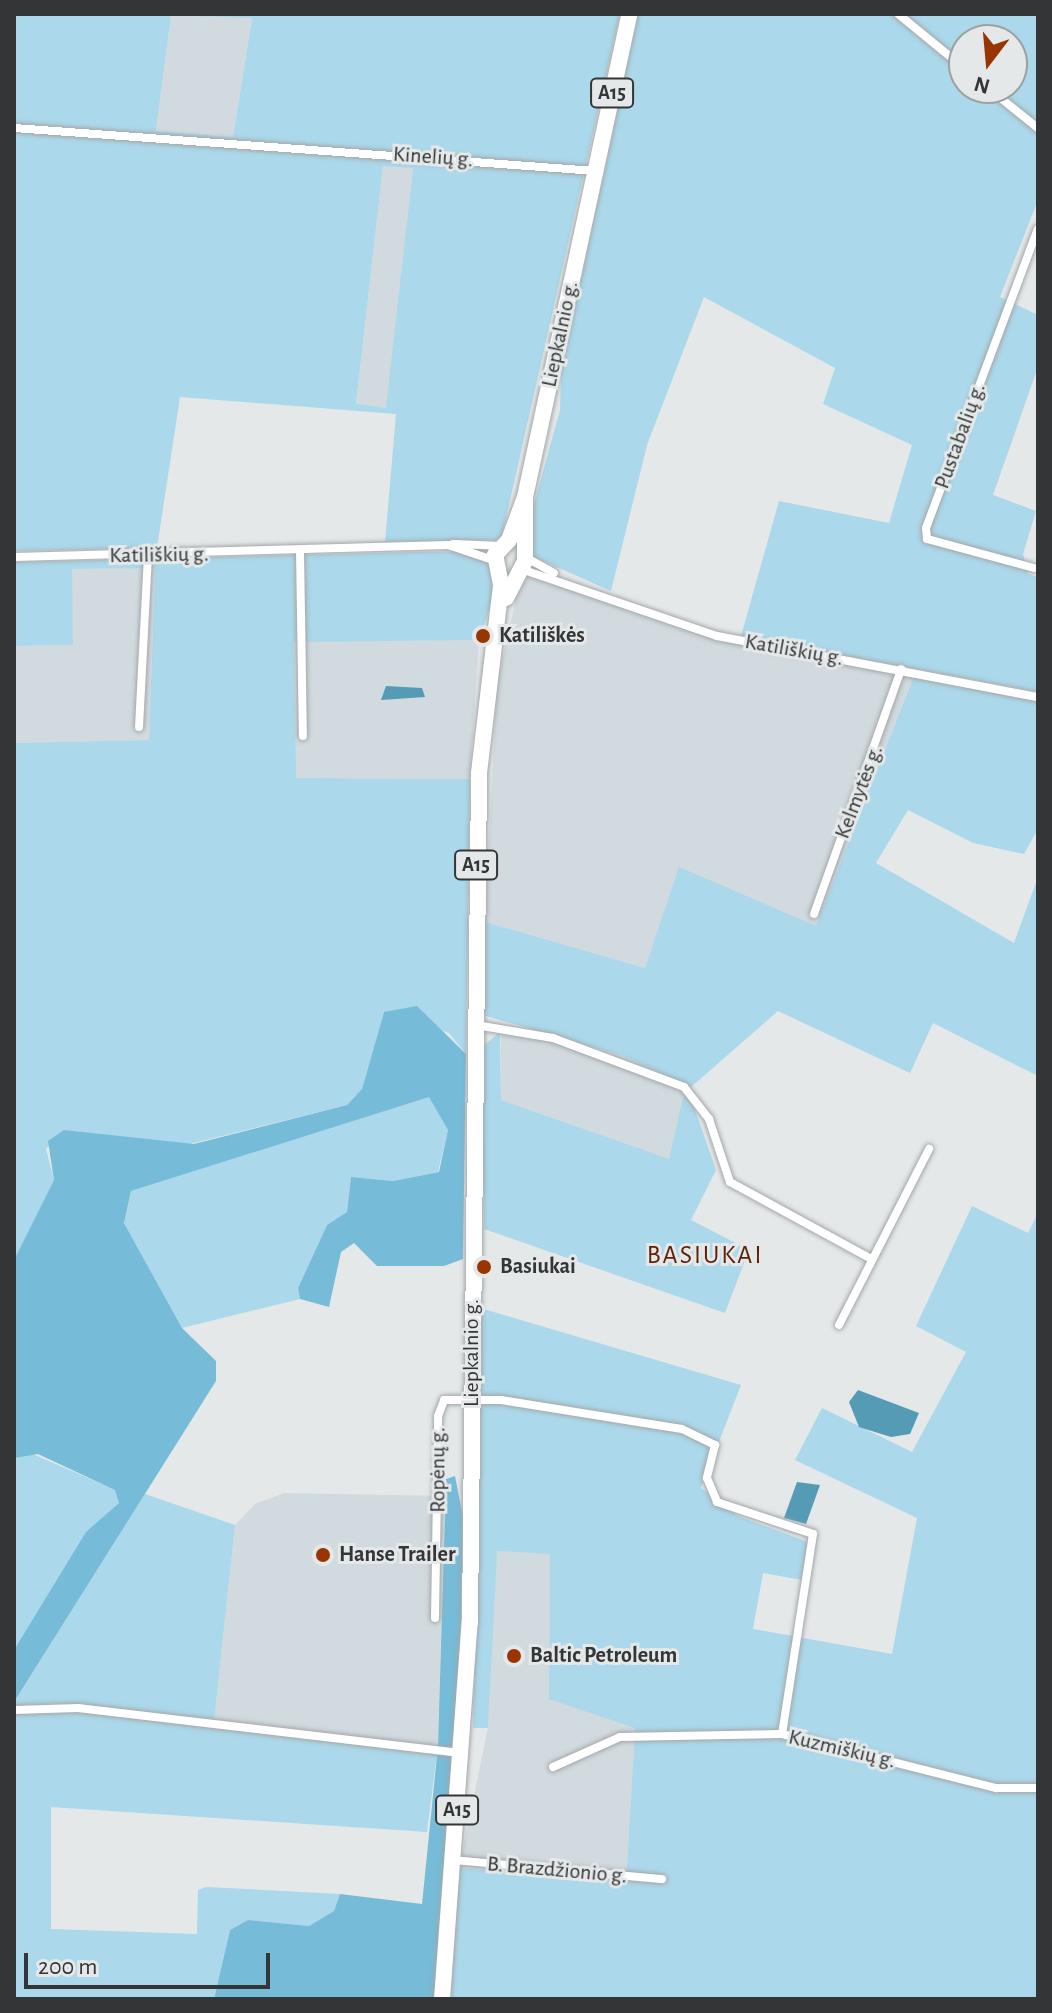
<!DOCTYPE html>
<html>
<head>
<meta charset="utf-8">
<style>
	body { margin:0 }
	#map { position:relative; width:1052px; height:2013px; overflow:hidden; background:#e4e8e9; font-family:"Alegreya Sans",sans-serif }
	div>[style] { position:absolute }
	.built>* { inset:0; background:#d0dadf }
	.green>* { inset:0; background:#abd8ea }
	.forest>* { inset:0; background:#76bbd7 }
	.water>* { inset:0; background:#569bb5 }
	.roads { filter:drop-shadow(0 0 2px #a4a7a9) drop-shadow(0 0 2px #a4a7a9) }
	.street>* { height:8px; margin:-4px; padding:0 4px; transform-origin:4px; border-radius:4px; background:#fff }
	.highway>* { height:16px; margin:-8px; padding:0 8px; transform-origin:8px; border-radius:8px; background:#fff }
	.dots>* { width:22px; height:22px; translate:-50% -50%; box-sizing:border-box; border:4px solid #e4e8e9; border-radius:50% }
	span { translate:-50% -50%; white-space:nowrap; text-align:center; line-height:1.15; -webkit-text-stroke:6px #e4e8e9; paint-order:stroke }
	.shield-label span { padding:2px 6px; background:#e4e8e9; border:2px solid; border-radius:6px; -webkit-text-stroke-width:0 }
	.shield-label { font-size:20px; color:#343536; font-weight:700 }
	.street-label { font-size:22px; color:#343536 }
	.poi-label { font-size:22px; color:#343536; font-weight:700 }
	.left { translate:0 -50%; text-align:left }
	.quarter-label { font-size:26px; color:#5f1f03; letter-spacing:2px }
	.frame { position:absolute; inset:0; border:16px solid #343536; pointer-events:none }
	.north { position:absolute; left:948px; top:24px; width:80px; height:80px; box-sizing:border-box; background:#e4e8e9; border:2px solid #9ea0a1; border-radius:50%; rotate:196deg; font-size:22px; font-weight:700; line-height:32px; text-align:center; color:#343536 }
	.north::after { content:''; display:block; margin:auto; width:28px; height:36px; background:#993500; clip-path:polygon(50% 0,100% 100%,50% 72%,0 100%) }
	.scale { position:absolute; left:24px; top:1953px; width:246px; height:36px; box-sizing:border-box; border:4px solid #343536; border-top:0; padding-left:10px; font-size:24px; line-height:28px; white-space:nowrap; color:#343536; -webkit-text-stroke:6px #e4e8e9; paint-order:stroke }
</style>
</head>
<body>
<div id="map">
	<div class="built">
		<div style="clip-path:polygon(171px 15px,252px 17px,233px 137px,156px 132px)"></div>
		<div style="clip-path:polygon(383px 165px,413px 167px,387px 408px,356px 405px)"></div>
		<div style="clip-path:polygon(155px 567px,149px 740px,14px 743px,14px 646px,73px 645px,71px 569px)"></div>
		<div style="clip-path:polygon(522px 573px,712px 638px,914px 676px,816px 927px,680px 868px,645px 968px,485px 922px,497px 683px)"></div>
		<div style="clip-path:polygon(479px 640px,470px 779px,295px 778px,294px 641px)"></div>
		<div style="clip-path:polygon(501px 1024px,623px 1056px,691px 1087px,669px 1160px,501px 1100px)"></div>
		<div style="clip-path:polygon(284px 1493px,445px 1496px,438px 1746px,214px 1722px,235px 1525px,255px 1504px)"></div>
		<div style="clip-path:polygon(496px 1551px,550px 1553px,549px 1698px,635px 1727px,626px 1882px,459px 1868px,488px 1728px)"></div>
	</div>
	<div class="green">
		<div style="clip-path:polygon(evenodd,14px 14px,620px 14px,501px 540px,385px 542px,396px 414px,180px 397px,157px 548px,14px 551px,14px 14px,171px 15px,252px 18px,233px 137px,156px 131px,171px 15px,14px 14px,383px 166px,413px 168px,386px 408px,356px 404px,383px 166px)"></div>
		<div style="clip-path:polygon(evenodd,638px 14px,1038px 14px,1038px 200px,1000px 297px,1038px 315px,1038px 367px,993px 495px,1036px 511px,1023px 554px,1028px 574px,1038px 577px,1038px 692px,741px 636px,779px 501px,889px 523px,912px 445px,823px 404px,835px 368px,704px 297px,647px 445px,611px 591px,532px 556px,525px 537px,560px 410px,561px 373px,638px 14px,964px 40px,1012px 40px,1012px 88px,964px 88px,964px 40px)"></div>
		<div style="clip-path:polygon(461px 551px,488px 561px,495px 592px,479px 640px,294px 642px,296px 778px,470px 779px,466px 1054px,449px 1033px,384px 1012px,362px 1089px,347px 1105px,186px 1145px,64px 1130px,46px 1149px,54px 1180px,14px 1260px,14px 743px,149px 740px,155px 568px,72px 569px,73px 645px,14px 646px,14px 562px)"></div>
		<div style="clip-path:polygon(914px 676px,1038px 701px,1038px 829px,1024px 854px,973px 843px,908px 810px,876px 863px,1014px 943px,1038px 877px,1038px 1076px,933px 1023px,910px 1073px,778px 1011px,691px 1087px,623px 1056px,483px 1015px,485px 922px,645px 968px,679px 867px,816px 926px)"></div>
		<div style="clip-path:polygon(500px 1032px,501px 1100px,669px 1159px,684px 1094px,693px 1104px,716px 1170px,691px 1220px,749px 1250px,725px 1313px,484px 1229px,482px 1047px)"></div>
		<div style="clip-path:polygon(429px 1096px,448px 1130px,438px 1172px,393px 1181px,351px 1177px,347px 1212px,327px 1225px,298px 1288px,300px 1299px,182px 1328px,124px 1223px,131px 1191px)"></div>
		<div style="clip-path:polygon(972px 1206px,1028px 1233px,1038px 1213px,1038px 1999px,450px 1999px,459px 1868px,626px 1882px,635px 1728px,549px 1699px,550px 1554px,497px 1551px,488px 1728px,473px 1728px,480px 1308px,741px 1385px,701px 1488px,738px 1516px,808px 1542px,802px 1580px,763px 1573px,753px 1629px,892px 1654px,917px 1518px,795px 1460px,822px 1408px,912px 1452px,966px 1352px,916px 1326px)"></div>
		<div style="clip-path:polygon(28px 1452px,116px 1490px,119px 1503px,86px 1533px,14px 1650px,14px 1458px)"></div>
		<div style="clip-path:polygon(145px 1494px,235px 1525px,214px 1722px,438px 1746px,427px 1832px,51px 1807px,51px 1929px,197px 1934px,198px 1890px,206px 1887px,340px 1894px,334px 1911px,309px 1926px,248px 1920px,230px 1930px,214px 1999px,14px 1999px,14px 1702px)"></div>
	</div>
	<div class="forest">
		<div style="clip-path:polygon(417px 1006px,466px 1054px,463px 1259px,444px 1266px,377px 1266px,354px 1243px,341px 1252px,329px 1307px,300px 1299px,298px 1288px,327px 1225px,347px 1212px,351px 1177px,393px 1181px,439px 1172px,448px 1130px,429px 1097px,131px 1191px,124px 1223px,182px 1328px,216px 1361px,216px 1381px,14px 1702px,14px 1650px,86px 1532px,119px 1503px,115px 1490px,38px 1454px,14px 1458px,14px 1260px,54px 1180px,48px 1141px,64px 1130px,194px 1144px,347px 1105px,362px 1089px,384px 1012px)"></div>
		<div style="clip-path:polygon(455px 1476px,463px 1517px,461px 1624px,436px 1999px,214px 1999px,230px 1930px,248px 1920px,309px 1926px,334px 1911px,340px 1894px,422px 1904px,438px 1746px,446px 1479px)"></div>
	</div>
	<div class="water">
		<div style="clip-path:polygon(386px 686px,422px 688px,425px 697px,381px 700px)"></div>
		<div style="clip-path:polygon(858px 1390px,919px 1413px,910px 1434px,891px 1437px,859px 1427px,849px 1402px)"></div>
		<div style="clip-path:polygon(797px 1482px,820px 1485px,806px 1524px,784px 1518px)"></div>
	</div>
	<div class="roads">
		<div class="street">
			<div style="left:898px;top:14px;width:85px;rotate:39.3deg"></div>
			<div style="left:988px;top:88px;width:64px;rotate:38.7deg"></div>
			<div style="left:14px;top:128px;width:583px;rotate:4.23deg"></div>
			<div style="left:453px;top:544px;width:49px;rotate:2.3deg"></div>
			<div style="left:300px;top:551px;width:185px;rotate:89.1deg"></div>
			<div style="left:14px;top:557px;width:434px;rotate:-1.6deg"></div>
			<div style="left:448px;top:545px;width:47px;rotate:18.4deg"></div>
			<div style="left:525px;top:557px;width:33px;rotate:29deg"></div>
			<div style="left:1034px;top:568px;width:111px;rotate:-164.8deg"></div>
			<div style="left:927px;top:539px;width:11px;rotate:-95deg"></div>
			<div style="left:926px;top:528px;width:319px;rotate:-69.5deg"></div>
			<div style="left:521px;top:569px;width:207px;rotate:18.9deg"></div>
			<div style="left:717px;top:636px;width:327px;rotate:10.8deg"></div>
			<div style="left:139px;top:727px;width:172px;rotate:-87deg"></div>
			<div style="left:814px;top:914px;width:260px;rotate:-70.4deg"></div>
			<div style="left:476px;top:1025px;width:78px;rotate:9.6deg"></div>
			<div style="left:553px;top:1038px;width:140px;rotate:20.5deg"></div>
			<div style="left:684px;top:1087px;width:41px;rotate:52deg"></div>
			<div style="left:709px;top:1119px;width:66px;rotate:71.6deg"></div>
			<div style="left:730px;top:1182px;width:161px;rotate:28.6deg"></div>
			<div style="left:839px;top:1325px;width:198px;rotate:-62.9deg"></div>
			<div style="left:435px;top:1618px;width:202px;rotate:-89.1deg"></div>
			<div style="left:438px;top:1416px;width:17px;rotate:-69deg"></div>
			<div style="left:444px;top:1400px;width:57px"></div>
			<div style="left:501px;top:1400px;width:183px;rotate:9.1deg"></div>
			<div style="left:682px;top:1429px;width:37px;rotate:26deg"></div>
			<div style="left:715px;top:1445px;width:34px;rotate:104deg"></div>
			<div style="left:707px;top:1478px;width:26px;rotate:67deg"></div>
			<div style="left:717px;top:1502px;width:101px;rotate:18.4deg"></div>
			<div style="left:813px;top:1534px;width:202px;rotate:98.8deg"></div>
			<div style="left:14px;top:1710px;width:64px;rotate:-1.8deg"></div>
			<div style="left:78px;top:1708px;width:385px;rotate:6.7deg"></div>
			<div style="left:553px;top:1767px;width:73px;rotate:-24.1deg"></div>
			<div style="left:620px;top:1737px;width:162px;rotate:-1.1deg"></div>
			<div style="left:782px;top:1734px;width:221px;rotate:14.2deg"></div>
			<div style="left:996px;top:1788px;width:42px"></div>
			<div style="left:453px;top:1860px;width:210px;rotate:5.2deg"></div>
		</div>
		<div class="highway">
			<div style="left:506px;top:598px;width:42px;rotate:-62.8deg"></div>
			<div style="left:525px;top:561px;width:64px;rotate:-90deg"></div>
			<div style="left:525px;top:497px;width:494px;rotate:-77.8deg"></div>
			<div style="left:442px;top:1999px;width:378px;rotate:-85.8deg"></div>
			<div style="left:470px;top:1622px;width:849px;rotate:-89.39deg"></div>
			<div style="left:479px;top:773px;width:189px;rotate:-83.3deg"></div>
			<div style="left:501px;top:585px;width:31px;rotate:-101deg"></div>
			<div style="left:495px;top:555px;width:21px;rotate:-47deg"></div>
			<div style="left:509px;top:540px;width:46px;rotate:-69.6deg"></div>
		</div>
	</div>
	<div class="dots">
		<div style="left:483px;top:636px;background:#993500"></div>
		<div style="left:484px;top:1267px;background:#993500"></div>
		<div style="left:323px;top:1555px;background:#993500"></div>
		<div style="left:514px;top:1656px;background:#993500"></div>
	</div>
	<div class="shield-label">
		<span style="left:612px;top:93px">A15</span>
		<span style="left:476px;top:865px">A15</span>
		<span style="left:457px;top:1810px">A15</span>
	</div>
	<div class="street-label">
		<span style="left:433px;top:157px;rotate:4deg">Kinelių g.</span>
		<span style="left:560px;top:334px;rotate:-78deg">Liepkalnio g.</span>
		<span style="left:960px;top:436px;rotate:-70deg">Pustabalių g.</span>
		<span style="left:159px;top:555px;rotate:-1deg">Katiliškių g.</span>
		<span style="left:794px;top:650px;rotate:10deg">Katiliškių g.</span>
		<span style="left:859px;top:792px;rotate:-69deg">Kelmytės g.</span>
		<span style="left:472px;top:1353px;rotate:-90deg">Liepkalnio g.</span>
		<span style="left:438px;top:1470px;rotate:-90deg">Ropėnų g.</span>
		<span style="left:842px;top:1749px;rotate:13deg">Kuzmiškių g.</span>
		<span style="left:557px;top:1870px;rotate:5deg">B. Brazdžionio g.</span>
	</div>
	<div class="poi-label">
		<span class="left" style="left:499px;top:636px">Katiliškės</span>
		<span class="left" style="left:500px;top:1267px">Basiukai</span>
		<span class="left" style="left:339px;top:1555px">Hanse Trailer</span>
		<span class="left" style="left:530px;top:1656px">Baltic Petroleum</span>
	</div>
	<div class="quarter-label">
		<span style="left:705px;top:1256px">BASIUKAI</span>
	</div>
	<div class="frame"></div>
	<div class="north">N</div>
	<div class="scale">200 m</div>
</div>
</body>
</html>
